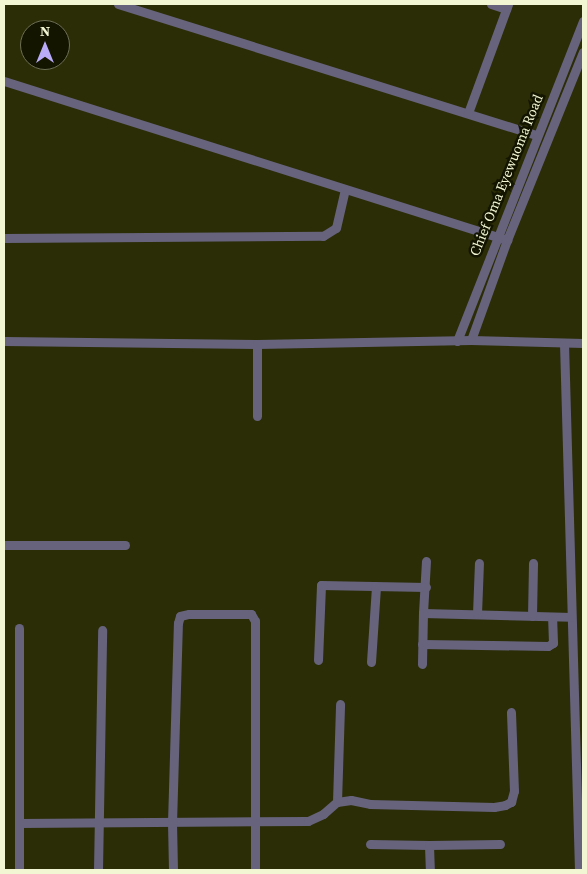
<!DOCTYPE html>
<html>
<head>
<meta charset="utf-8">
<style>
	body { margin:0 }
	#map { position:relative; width:587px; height:874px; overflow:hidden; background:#2b2d07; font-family:"Source Serif 4",serif }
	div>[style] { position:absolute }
	.minor>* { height:9px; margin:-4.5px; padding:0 4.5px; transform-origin:4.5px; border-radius:4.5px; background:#67637d }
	span { translate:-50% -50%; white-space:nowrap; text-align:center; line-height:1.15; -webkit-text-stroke:5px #141500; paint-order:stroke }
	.street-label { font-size:14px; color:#f2f6d3 }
	.frame { position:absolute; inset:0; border:5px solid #f2f6d3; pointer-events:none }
	.north { position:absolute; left:20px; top:20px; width:50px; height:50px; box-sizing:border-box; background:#141500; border:1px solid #6d6f54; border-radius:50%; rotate:0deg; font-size:14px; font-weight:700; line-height:20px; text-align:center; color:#f2f6d3 }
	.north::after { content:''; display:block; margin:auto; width:18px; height:22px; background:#b9abf7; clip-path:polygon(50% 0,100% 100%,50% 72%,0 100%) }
</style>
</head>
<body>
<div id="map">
	<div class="minor">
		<div style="left:118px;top:4px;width:439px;rotate:17.4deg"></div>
		<div style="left:491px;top:4px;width:16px;rotate:18deg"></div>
		<div style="left:4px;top:81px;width:528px;rotate:17.54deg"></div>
		<div style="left:468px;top:113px;width:116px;rotate:-69.8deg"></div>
		<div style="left:4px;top:238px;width:319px;rotate:-0.4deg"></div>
		<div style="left:323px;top:236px;width:15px;rotate:-32deg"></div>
		<div style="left:336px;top:228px;width:39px;rotate:-77deg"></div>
		<div style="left:471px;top:340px;width:106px;rotate:-70.2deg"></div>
		<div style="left:507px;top:240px;width:203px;rotate:-68deg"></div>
		<div style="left:4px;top:341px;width:253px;rotate:0.7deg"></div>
		<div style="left:257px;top:344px;width:214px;rotate:-1.1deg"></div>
		<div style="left:471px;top:340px;width:112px;rotate:1.5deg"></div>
		<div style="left:457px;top:341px;width:344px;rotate:-68.5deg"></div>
		<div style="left:564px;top:343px;width:527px;rotate:88.37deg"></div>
		<div style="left:257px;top:416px;width:72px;rotate:-90deg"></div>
		<div style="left:4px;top:545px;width:121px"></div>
		<div style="left:426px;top:561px;width:52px;rotate:93.3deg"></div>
		<div style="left:423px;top:613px;width:148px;rotate:1.5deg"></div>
		<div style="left:477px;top:614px;width:51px;rotate:-87.8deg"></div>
		<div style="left:532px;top:616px;width:53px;rotate:-88.9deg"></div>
		<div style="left:19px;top:628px;width:242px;rotate:90deg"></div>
		<div style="left:422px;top:644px;width:126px;rotate:0.9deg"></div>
		<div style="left:548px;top:646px;width:6px;rotate:-31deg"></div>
		<div style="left:553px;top:643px;width:26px;rotate:-92deg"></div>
		<div style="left:318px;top:660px;width:75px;rotate:-87.7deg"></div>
		<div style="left:321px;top:585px;width:105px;rotate:1.1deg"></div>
		<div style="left:371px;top:662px;width:76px;rotate:-86.2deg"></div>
		<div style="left:422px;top:664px;width:51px;rotate:-88.9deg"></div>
		<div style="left:337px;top:802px;width:98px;rotate:-88.2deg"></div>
		<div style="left:19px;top:823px;width:289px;rotate:-0.4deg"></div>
		<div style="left:308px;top:821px;width:17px;rotate:-25deg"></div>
		<div style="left:323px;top:814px;width:18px;rotate:-41deg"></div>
		<div style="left:337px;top:802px;width:14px;rotate:-8deg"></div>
		<div style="left:351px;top:800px;width:19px;rotate:12deg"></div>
		<div style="left:370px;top:804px;width:124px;rotate:1.4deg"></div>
		<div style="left:494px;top:807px;width:11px;rotate:-10deg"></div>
		<div style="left:505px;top:805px;width:7px;rotate:-27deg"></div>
		<div style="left:511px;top:802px;width:11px;rotate:-75deg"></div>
		<div style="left:514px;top:791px;width:79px;rotate:-92.2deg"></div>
		<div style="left:370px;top:844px;width:59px;rotate:1deg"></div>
		<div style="left:429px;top:845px;width:25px;rotate:88deg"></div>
		<div style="left:429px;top:845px;width:71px;rotate:-0.8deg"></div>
		<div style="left:98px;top:870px;width:240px;rotate:-89deg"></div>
		<div style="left:173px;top:870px;width:47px;rotate:-91.2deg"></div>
		<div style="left:172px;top:823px;width:200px;rotate:-88.3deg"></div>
		<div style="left:178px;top:623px;width:7px;rotate:-74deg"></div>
		<div style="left:180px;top:616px;width:9px;rotate:-13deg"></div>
		<div style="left:189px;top:614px;width:62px"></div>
		<div style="left:251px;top:614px;width:8px;rotate:60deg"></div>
		<div style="left:255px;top:621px;width:249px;rotate:90deg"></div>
	</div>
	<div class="street-label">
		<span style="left:506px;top:175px;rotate:-68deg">Chief Oma Eyewuoma Road</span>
	</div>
	<div class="frame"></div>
	<div class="north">N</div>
</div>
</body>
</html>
